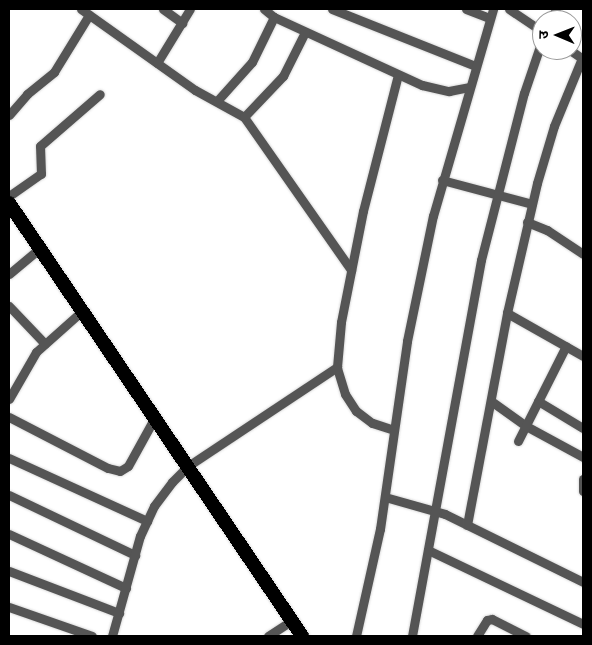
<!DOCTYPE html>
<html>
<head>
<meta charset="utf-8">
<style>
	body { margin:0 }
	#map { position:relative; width:592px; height:645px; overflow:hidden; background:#fff; font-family:"DM Sans","Noto Sans Devanagari",sans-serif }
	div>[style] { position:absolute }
	.roads { filter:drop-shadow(0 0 1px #dbdbdb) drop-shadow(0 0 1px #dbdbdb) }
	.minor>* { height:9px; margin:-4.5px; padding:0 4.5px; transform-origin:4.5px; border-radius:4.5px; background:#555 }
	.trunk>* { height:14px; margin:-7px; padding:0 7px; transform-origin:7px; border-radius:7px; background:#000 }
	span { translate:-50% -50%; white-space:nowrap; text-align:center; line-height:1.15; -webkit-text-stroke:5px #fff; paint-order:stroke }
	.frame { position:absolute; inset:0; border:10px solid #000; pointer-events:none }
	.north { position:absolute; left:532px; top:10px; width:50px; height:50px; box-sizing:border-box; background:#fff; border:1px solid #999; border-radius:50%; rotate:271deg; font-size:14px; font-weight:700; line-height:20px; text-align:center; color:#000 }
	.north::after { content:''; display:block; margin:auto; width:18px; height:22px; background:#000; clip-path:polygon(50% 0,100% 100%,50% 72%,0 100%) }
</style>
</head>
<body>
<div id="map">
	<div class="roads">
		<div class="minor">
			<div style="left:81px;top:9px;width:140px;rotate:35.4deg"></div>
			<div style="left:195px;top:90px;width:56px;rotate:28.9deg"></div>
			<div style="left:244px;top:117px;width:187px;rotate:55deg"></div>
			<div style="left:163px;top:9px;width:24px;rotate:36deg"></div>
			<div style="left:264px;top:9px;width:13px;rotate:39deg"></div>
			<div style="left:274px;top:17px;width:163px;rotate:24.7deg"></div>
			<div style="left:422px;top:85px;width:28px;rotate:13deg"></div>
			<div style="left:449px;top:91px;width:20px;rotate:-11deg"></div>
			<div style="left:332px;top:9px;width:154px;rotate:21.7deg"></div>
			<div style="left:466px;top:9px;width:25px;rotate:21deg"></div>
			<div style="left:509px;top:9px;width:40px;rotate:34deg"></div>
			<div style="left:551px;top:20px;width:12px;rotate:-66deg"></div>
			<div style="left:570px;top:50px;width:16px;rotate:35deg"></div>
			<div style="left:157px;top:63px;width:63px;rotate:-58.6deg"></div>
			<div style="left:217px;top:101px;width:52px;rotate:-48.1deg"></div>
			<div style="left:252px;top:62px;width:50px;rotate:-63.9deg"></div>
			<div style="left:9px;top:115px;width:28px;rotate:-49deg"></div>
			<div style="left:27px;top:94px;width:35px;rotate:-39deg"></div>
			<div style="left:54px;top:72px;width:67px;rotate:-58.4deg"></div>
			<div style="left:244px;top:117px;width:57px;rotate:-46.4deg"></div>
			<div style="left:283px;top:76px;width:49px;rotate:-63.4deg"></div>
			<div style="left:442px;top:180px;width:93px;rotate:14.9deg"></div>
			<div style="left:9px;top:196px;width:39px;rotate:-35deg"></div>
			<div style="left:41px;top:174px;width:28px;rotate:-92deg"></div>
			<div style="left:40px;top:146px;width:79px;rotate:-40.9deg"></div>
			<div style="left:527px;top:222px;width:22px;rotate:22deg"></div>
			<div style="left:547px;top:230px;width:43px;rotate:33.7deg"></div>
			<div style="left:9px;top:274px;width:39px;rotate:-40deg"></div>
			<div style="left:9px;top:306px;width:52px;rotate:46.5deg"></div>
			<div style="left:507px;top:313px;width:87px;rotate:29.5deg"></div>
			<div style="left:9px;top:399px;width:54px;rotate:-60.1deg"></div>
			<div style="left:36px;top:352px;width:62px;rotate:-41.7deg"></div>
			<div style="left:491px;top:401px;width:43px;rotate:35.5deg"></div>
			<div style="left:526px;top:426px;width:65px;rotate:28.5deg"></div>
			<div style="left:538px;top:401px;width:52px;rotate:31deg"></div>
			<div style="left:9px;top:417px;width:111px;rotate:27.3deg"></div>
			<div style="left:108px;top:468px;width:12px;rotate:14deg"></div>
			<div style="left:120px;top:471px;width:9px;rotate:-32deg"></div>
			<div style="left:128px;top:466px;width:56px;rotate:-61.1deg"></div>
			<div style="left:394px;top:430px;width:23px;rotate:-162deg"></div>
			<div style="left:372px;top:423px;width:20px;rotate:-143deg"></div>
			<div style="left:356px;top:411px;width:20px;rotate:-123deg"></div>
			<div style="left:345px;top:394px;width:28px;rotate:-107deg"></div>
			<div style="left:337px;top:367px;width:45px;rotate:-84.9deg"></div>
			<div style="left:341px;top:322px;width:113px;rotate:-78.8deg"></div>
			<div style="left:363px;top:211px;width:140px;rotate:-75.6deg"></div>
			<div style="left:518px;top:441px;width:106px;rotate:-63.2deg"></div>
			<div style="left:9px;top:458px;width:152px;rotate:24.5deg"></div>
			<div style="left:583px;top:479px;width:12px;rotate:90deg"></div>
			<div style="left:9px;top:495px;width:140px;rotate:25.5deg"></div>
			<div style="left:385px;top:497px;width:62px;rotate:15.8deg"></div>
			<div style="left:445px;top:514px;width:154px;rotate:26.2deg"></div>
			<div style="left:467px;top:525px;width:216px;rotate:-79.3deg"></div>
			<div style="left:507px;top:313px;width:133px;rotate:-77deg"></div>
			<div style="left:537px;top:183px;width:59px;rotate:-73.4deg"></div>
			<div style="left:554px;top:126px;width:74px;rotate:-67.6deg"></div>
			<div style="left:9px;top:534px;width:129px;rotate:24.8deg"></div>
			<div style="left:428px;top:550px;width:172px;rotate:25.5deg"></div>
			<div style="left:9px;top:571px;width:118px;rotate:20.9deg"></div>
			<div style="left:9px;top:607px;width:88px;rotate:19.3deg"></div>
			<div style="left:112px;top:636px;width:104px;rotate:-74.4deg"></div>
			<div style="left:140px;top:536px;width:33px;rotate:-65deg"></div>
			<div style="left:154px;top:506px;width:30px;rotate:-53deg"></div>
			<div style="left:172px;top:482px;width:23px;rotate:-45deg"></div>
			<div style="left:188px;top:466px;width:179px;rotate:-33.6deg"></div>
			<div style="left:268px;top:636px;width:27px;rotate:-33deg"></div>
			<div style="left:356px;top:636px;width:110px;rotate:-77.4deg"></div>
			<div style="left:380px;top:529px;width:190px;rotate:-81.8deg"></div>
			<div style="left:407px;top:341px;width:128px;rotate:-78.3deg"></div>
			<div style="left:433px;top:216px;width:216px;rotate:-73.8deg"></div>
			<div style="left:412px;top:636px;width:382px;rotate:-79.6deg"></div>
			<div style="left:481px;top:260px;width:172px;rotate:-75.6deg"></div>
			<div style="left:524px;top:93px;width:56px;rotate:-71.2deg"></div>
			<div style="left:477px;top:636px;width:19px;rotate:-58deg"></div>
			<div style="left:487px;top:620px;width:5px;rotate:-11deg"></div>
			<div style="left:492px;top:619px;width:38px;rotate:27deg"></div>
		</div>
		<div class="trunk">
			<div style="left:9px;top:203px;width:523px;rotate:55.91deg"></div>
		</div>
	</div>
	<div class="frame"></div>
	<div class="north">उ</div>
</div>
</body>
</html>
